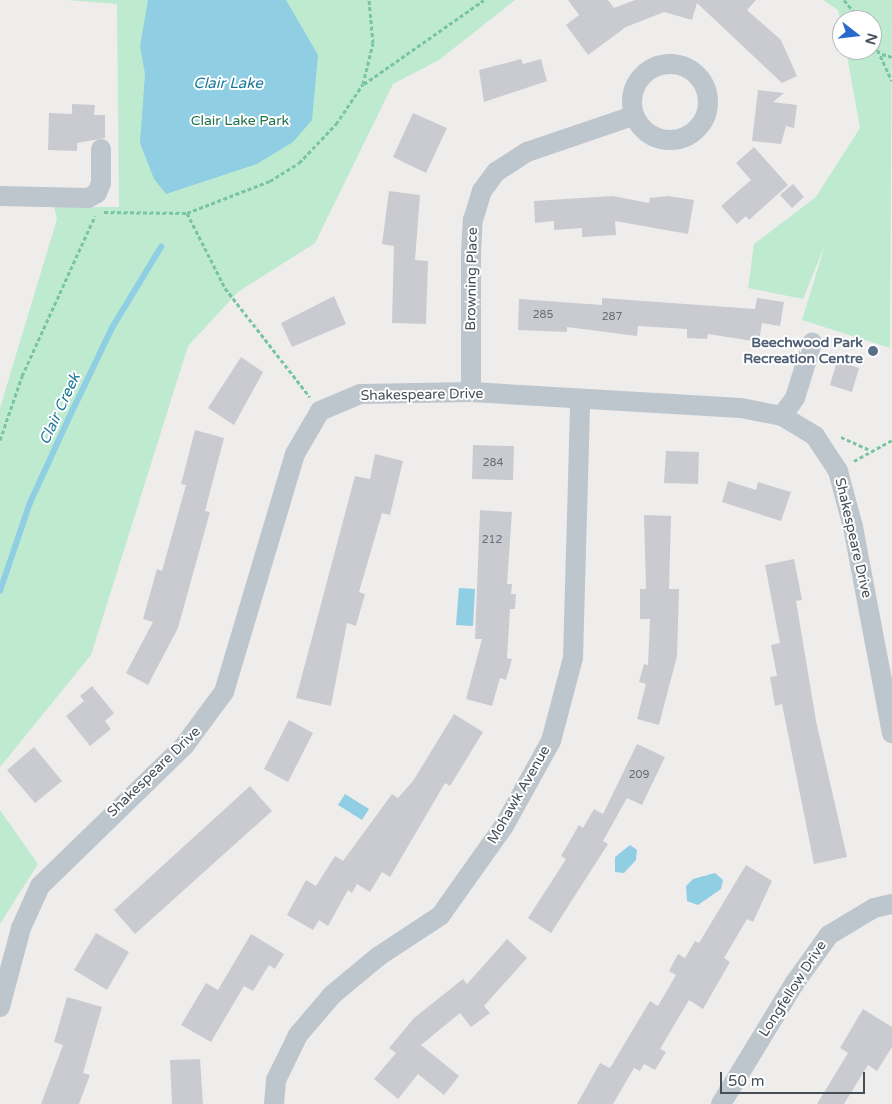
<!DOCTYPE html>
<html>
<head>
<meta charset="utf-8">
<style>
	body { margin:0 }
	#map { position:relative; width:892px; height:1104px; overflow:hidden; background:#efecec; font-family:"Varela Round",sans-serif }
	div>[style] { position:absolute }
	.green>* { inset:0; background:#beead0 }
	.water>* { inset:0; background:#8fcee3 }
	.stream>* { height:5.5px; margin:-2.75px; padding:0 2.75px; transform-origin:2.75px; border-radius:2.75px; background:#8fcee3 }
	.building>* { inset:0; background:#cacbd1 }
	.path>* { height:3px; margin-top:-1.5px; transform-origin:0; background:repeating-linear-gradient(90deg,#79c4a2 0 4px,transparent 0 6.5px) }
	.minor>* { height:20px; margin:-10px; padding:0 10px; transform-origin:10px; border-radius:10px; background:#bec6cd }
	.minor>.ring { margin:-10px; padding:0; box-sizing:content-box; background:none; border:20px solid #bec6cd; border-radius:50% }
	.dots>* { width:14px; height:14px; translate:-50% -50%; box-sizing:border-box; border:2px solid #fff; border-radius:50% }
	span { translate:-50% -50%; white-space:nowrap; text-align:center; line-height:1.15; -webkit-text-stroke:4px #fff; paint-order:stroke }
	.number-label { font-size:11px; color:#676e76 }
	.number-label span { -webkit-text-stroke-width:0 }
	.park-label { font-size:14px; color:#1f724b }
	.street-label { font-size:14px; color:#464f58 }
	.service-label { font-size:14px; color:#4e5e75; font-weight:700 }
	.right { translate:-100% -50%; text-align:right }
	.water-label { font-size:15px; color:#197998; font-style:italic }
	.north { position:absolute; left:832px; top:10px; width:50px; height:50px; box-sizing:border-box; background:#fff; border:1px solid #b5b9bc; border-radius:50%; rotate:106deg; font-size:14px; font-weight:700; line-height:20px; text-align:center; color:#464f58 }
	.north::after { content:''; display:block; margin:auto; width:18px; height:22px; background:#296acc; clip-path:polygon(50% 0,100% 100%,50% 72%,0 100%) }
	.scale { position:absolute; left:720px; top:1072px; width:145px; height:22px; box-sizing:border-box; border:2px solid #464f58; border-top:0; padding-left:6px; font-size:15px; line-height:18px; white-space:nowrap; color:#464f58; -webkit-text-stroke:4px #fff; paint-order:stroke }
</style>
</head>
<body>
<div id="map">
	<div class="green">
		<div style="clip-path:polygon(68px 0,515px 0,439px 60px,393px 84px,315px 243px,238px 292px,188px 346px,91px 655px,0 767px,0 408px,57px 219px,54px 207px,119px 207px,117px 4px)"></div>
		<div style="clip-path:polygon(823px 0,892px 0,890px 348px,802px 320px,825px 245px,803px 299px,748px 288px,754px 244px,816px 197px,860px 128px,846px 50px,872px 50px,872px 20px,842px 20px,842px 29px,838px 10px)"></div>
		<div style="clip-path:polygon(0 810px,38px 864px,0 924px)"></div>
	</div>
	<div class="water">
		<div style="clip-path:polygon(148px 0,286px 0,318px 55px,312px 120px,293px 142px,257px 164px,166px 194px,154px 179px,140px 143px,145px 74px,140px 46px)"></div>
		<div style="clip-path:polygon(459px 588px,475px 589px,473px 626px,456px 625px)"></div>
		<div style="clip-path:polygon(345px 794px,369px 809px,362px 820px,338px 805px)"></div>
		<div style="clip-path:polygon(630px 845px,637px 850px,636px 860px,624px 873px,615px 872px,615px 857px)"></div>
		<div style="clip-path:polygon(715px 873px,723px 880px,721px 889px,698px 905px,687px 901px,686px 886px,693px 879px)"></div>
	</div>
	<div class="stream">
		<div style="left:0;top:591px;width:93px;rotate:-71.2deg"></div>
		<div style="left:30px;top:503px;width:89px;rotate:-65.4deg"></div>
		<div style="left:67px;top:422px;width:104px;rotate:-64.4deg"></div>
		<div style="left:112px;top:328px;width:95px;rotate:-58.8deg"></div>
	</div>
	<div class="building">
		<div style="clip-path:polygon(568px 0,608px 0,614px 8px,635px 0,756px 0,747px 10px,781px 40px,797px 76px,782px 83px,697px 3px,692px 20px,664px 12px,626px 27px,588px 55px,566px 25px,579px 15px)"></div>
		<div style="clip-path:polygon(521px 59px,523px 64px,541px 59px,547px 81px,484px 102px,479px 70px)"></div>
		<div style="clip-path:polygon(758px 90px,784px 93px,773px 102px,797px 105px,794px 128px,786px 126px,781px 144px,752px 141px)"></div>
		<div style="clip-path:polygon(72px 104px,95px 105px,94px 115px,105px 115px,105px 138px,77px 143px,77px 151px,48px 150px,49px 113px,72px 114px)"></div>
		<div style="clip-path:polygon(413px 113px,447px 128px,426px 173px,393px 157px)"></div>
		<div style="clip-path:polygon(754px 147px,788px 185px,749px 220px,746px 216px,737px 224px,721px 206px,751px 180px,736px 163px)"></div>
		<div style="clip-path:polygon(793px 184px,804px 197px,792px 208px,780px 195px)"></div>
		<div style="clip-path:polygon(389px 191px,420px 195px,415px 260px,428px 261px,426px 324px,392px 323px,394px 246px,382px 244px)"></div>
		<div style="clip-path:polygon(613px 196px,649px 203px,650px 198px,668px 196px,694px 200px,688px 234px,615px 221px,616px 235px,582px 237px,582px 228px,554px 230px,554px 221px,535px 223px,534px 201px)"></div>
		<div style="clip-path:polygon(334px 296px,346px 324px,292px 347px,281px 323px)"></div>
		<div style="clip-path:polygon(602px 298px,755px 309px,757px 298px,784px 302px,780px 326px,762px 323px,759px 342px,708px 334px,707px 339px,687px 338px,687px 329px,638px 326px,637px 336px,567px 327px,567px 332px,518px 330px,519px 299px,602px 305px)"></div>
		<div style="clip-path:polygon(241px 357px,263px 372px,234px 425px,208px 408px)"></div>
		<div style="clip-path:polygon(837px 361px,859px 368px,852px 392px,830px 385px)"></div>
		<div style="clip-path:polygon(195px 430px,224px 438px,205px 511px,210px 512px,178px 628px,148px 685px,126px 673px,153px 622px,143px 619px,157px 569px,162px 571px,186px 485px,181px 484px)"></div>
		<div style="clip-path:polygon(473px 445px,514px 446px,513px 480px,472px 479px)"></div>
		<div style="clip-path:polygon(666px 451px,699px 452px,698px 484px,664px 483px)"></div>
		<div style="clip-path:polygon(375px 454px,403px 461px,390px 515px,382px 513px,359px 592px,365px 594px,356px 626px,347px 623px,331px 706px,296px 698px,355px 476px,370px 479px)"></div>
		<div style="clip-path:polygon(728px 481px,756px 490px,758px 482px,791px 492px,781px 521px,722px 502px)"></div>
		<div style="clip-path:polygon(480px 510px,512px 512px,507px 584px,512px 584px,511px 594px,516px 594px,515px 609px,510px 609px,507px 658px,512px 659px,506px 680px,500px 678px,492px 706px,466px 699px,482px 639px,475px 639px)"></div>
		<div style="clip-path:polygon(644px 515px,671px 516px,669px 589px,679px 589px,677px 656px,659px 725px,637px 719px,646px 684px,639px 682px,644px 664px,648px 665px,650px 619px,640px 619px,640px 589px,646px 589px)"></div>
		<div style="clip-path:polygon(794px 559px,802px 600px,796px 601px,816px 721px,847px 857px,814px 864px,782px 704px,775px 706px,770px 677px,777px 676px,771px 645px,780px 643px,765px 565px)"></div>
		<div style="clip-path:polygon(92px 686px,114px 713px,105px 721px,111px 729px,90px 746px,66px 716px,84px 701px,80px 696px)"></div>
		<div style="clip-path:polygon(454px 714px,483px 732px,450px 786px,445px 783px,390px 877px,382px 872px,370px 892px,357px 884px,352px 893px,348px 890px,328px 926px,319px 920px,313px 930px,287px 915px,306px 880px,316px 886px,335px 856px,343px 861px,392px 794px,398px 798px,413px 781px)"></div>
		<div style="clip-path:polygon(289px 720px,313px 733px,288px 782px,264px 769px)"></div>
		<div style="clip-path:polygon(637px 744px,665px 757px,642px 805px,627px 798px,603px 841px,608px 844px,551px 933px,528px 918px,566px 859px,561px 856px,579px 825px,583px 828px,594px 809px,603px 814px)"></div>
		<div style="clip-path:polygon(34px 747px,62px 781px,35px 803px,7px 770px)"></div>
		<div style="clip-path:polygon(250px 786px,272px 811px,135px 934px,114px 910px)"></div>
		<div style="clip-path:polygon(746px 865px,772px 881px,753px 922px,747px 919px,724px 958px,730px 962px,703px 1009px,689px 1000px,660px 1049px,666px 1052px,655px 1070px,644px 1064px,640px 1071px,634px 1068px,613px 1104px,577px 1104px,600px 1063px,610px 1068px,650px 1001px,658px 1006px,676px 975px,669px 971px,678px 954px,685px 958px,695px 941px,699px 943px)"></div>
		<div style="clip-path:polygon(96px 933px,129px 952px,107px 990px,74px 970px)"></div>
		<div style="clip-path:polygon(251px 934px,284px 954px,275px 969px,269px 965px,253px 991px,244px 986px,211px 1042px,181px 1025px,206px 983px,218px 990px)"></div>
		<div style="clip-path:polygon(507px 939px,527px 958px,484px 1006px,490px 1013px,471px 1027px,460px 1013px,421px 1045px,459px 1076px,444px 1095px,418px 1074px,398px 1099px,374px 1079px,396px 1053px,389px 1048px,414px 1018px,463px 979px,467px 984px)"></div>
		<div style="clip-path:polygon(67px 997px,102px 1007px,83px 1073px,90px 1075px,79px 1104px,41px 1104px,63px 1045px,54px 1042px)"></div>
		<div style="clip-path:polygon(863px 1009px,892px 1027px,892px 1047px,877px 1071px,868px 1065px,844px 1104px,817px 1104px,848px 1053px,840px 1048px)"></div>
		<div style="clip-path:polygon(200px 1059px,203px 1104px,172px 1104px,170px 1060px)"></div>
	</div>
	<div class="path">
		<div style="left:844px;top:0;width:26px;rotate:50deg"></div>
		<div style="left:872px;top:38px;width:47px;rotate:65.1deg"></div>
		<div style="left:882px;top:54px;width:10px;rotate:17deg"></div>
		<div style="left:364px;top:84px;width:146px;rotate:-35deg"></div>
		<div style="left:104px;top:212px;width:83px;rotate:0.7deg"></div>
		<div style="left:187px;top:213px;width:89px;rotate:-21.1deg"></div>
		<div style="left:270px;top:181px;width:34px;rotate:-32deg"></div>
		<div style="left:299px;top:163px;width:54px;rotate:-46.5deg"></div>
		<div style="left:336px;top:124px;width:48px;rotate:-56deg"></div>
		<div style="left:363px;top:84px;width:42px;rotate:-76.3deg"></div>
		<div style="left:373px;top:43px;width:43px;rotate:-95.3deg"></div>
		<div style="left:187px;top:213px;width:84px;rotate:63.1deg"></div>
		<div style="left:225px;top:288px;width:138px;rotate:52.1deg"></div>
		<div style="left:841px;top:437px;width:32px;rotate:24deg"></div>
		<div style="left:0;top:440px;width:68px;rotate:-71deg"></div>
		<div style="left:22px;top:376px;width:176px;rotate:-65.5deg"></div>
		<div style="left:854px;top:461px;width:43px;rotate:-28.9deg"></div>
	</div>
	<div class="minor">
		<div class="ring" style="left:632px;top:64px;width:56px;height:56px"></div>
		<div style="left:0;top:196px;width:88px;rotate:1.3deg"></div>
		<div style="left:88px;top:198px;width:10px;rotate:-29deg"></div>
		<div style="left:97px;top:193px;width:11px;rotate:-68deg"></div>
		<div style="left:101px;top:183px;width:34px;rotate:-90deg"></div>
		<div style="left:471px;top:392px;width:139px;rotate:-90deg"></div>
		<div style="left:471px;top:253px;width:33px;rotate:-87deg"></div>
		<div style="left:473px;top:220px;width:30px;rotate:-73deg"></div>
		<div style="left:482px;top:191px;width:24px;rotate:-54deg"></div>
		<div style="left:496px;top:172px;width:37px;rotate:-33deg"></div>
		<div style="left:527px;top:152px;width:112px;rotate:-18.8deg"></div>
		<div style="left:782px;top:416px;width:22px;rotate:-54deg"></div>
		<div style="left:795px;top:398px;width:58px;rotate:-72.8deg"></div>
		<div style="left:0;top:1007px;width:82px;rotate:-75.1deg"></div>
		<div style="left:21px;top:928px;width:46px;rotate:-65.7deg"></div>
		<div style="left:40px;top:886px;width:201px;rotate:-44.2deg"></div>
		<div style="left:184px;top:746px;width:67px;rotate:-53.5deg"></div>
		<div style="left:224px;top:692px;width:248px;rotate:-73.4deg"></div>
		<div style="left:295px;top:454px;width:50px;rotate:-59.8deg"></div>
		<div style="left:320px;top:411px;width:43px;rotate:-23deg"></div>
		<div style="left:360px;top:394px;width:111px;rotate:-1deg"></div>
		<div style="left:471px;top:392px;width:270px;rotate:3.4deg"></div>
		<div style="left:741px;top:408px;width:42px;rotate:11deg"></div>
		<div style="left:782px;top:416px;width:39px;rotate:31deg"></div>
		<div style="left:815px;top:436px;width:42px;rotate:56.7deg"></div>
		<div style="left:838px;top:471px;width:58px;rotate:75deg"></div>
		<div style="left:853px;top:527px;width:210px;rotate:79.3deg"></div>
		<div style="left:274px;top:1104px;width:24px;rotate:-85deg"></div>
		<div style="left:276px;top:1080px;width:50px;rotate:-63.9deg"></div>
		<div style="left:298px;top:1035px;width:52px;rotate:-49.6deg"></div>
		<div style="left:332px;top:995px;width:61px;rotate:-39.7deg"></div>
		<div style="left:379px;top:956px;width:73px;rotate:-33.3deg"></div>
		<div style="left:440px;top:916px;width:110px;rotate:-54.6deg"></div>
		<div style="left:504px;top:826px;width:97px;rotate:-61.1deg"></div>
		<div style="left:551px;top:741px;width:86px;rotate:-75.2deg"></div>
		<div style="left:573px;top:658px;width:258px;rotate:-88.4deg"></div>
		<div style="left:721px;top:1104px;width:140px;rotate:-58.7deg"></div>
		<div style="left:794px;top:984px;width:60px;rotate:-54.5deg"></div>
		<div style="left:829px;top:935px;width:52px;rotate:-31deg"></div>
		<div style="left:874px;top:908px;width:18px;rotate:-13deg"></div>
	</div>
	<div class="dots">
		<div style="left:873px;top:351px;background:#5c6f8a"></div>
	</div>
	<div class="number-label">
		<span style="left:543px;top:315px">285</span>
		<span style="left:612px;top:317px">287</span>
		<span style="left:493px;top:463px">284</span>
		<span style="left:492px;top:540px">212</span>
		<span style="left:639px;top:775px">209</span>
	</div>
	<div class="park-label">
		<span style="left:240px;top:121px">Clair Lake Park</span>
	</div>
	<div class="street-label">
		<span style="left:472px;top:279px;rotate:-89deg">Browning Place</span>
		<span style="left:422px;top:395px;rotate:-1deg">Shakespeare Drive</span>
		<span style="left:853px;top:538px;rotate:77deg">Shakespeare Drive</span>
		<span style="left:154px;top:772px;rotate:-44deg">Shakespeare Drive</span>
		<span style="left:519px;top:795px;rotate:-60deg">Mohawk Avenue</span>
		<span style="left:793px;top:989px;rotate:-57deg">Longfellow Drive</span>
	</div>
	<div class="service-label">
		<span class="right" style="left:863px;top:351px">Beechwood Park<br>Recreation Centre</span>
	</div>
	<div class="water-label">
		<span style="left:228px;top:84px">Clair Lake</span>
		<span style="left:60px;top:409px;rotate:-65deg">Clair Creek</span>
	</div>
	<div class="north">N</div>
	<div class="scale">50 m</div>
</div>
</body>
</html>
